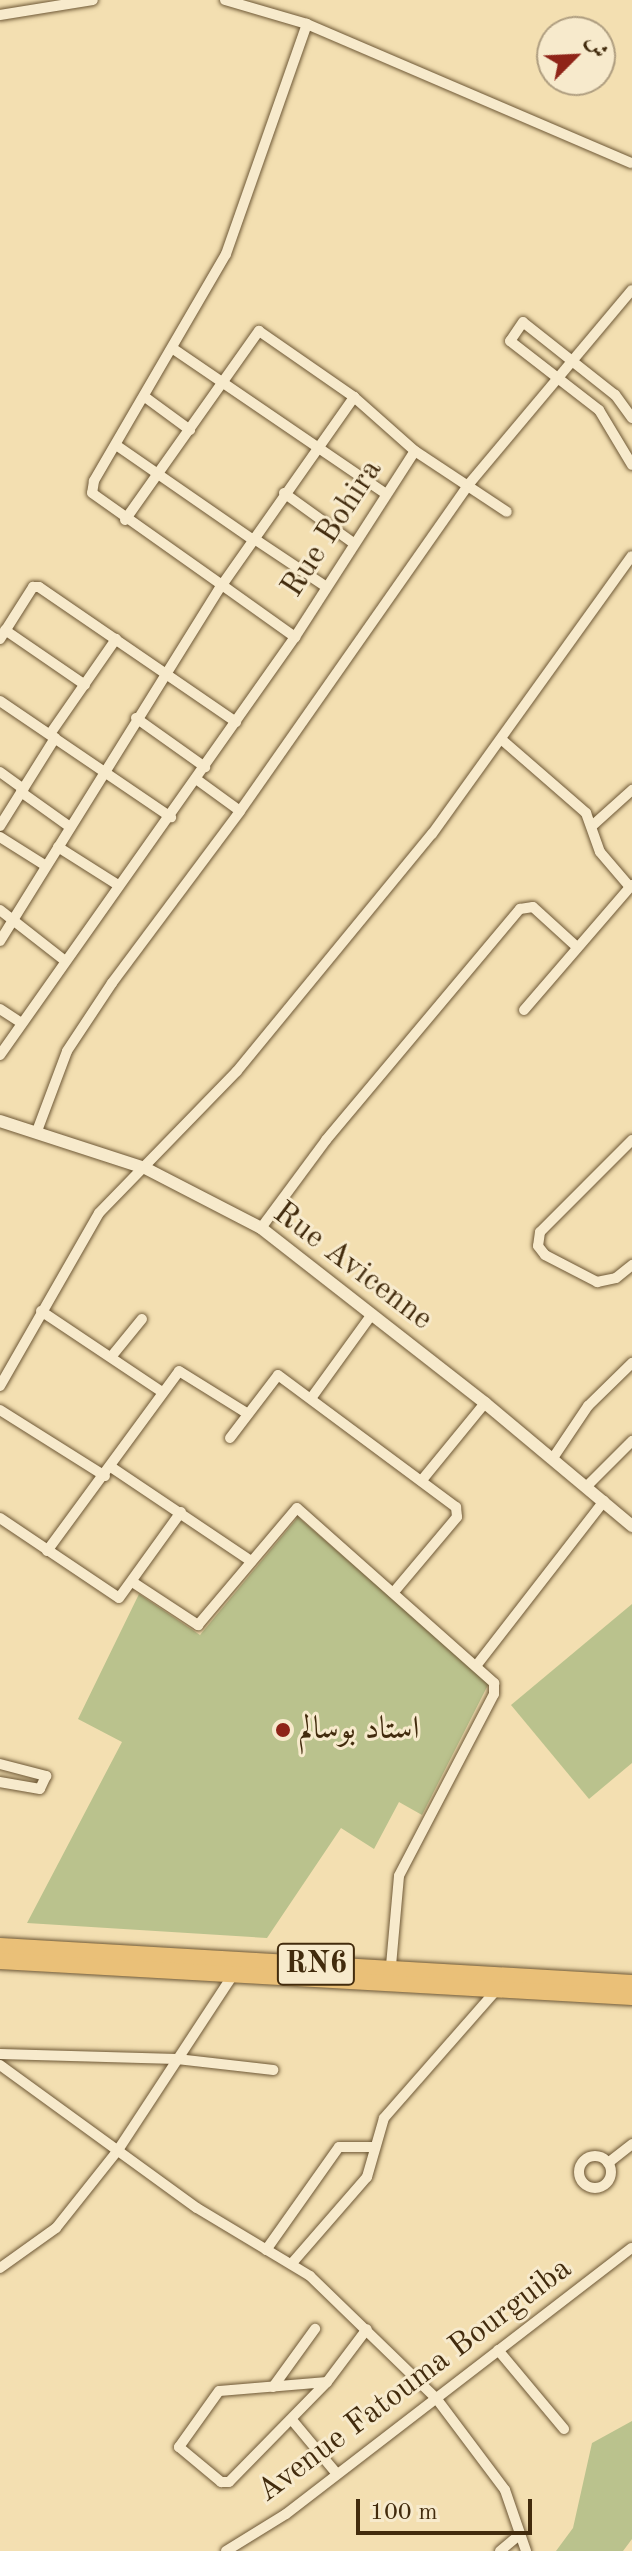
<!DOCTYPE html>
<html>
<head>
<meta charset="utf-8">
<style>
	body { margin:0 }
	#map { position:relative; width:632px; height:2551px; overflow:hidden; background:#f3dfb1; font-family:"Old Standard TT",Amiri,serif }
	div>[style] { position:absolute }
	.green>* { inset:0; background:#bac28d }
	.roads { filter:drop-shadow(0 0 2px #6e5836) drop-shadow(0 0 2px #6e5836) }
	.minor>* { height:10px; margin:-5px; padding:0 5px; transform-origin:5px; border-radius:5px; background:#f7eacc }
	.minor>.ring { margin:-5px; padding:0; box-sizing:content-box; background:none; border:10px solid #f7eacc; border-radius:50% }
	.tertiary>* { height:12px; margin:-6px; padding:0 6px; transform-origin:6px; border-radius:6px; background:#f7eacc }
	.primary>* { height:16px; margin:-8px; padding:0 8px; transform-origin:8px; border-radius:8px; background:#eac078 }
	.dots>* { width:22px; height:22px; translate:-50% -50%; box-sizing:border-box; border:4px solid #f7eacc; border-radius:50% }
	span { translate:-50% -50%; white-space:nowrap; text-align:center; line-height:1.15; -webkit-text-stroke:6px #f7eacc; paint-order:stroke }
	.shield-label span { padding:2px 6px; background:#f7eacc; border:2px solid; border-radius:6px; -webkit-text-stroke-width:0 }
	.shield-label { font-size:30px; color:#422b0d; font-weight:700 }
	.street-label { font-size:32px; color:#422b0d }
	.poi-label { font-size:32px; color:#422b0d }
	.left { translate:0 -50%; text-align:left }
	.north { position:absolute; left:536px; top:16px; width:80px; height:80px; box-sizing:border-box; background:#f7eacc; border:2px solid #af9e80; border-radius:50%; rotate:66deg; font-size:22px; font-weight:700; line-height:32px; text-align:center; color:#422b0d }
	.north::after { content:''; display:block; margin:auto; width:28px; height:36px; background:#8f2418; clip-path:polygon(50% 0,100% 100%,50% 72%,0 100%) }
	.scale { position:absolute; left:356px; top:2499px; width:176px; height:36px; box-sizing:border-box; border:4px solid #422b0d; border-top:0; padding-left:10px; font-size:24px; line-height:28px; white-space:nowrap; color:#422b0d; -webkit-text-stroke:6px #f7eacc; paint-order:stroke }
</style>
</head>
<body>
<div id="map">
	<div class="green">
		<div style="clip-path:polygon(298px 1517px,489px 1683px,422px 1815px,399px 1802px,374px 1849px,341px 1828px,267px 1938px,27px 1923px,122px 1742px,78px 1719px,139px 1594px,200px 1635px)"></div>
		<div style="clip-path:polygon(632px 1604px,632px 1763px,589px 1799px,511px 1705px)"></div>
		<div style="clip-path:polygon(632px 2421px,632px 2539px,623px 2551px,556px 2551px,573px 2528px,592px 2443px)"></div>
	</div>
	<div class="roads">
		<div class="minor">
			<div style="left:225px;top:0;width:85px;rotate:16.3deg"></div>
			<div style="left:307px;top:24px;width:353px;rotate:23.2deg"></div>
			<div style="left:0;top:15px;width:94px;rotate:-9.2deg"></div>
			<div style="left:307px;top:24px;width:244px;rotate:109.4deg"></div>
			<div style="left:226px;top:254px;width:263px;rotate:120.2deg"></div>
			<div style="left:94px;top:481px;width:12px;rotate:99deg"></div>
			<div style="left:92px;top:493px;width:159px;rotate:35.3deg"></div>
			<div style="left:222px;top:585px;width:230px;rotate:-54.9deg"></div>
			<div style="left:172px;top:348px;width:259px;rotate:34.3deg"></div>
			<div style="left:145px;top:397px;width:56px;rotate:36.3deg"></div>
			<div style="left:632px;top:418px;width:29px;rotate:-126deg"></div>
			<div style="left:615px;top:395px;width:117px;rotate:-141.6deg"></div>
			<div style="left:523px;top:322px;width:23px;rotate:124deg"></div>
			<div style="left:510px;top:341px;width:113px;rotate:37.8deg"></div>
			<div style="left:599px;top:410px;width:64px;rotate:59deg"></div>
			<div style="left:116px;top:445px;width:165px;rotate:34.7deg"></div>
			<div style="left:284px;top:493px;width:84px;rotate:35.8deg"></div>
			<div style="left:125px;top:520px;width:232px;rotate:-54.7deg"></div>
			<div style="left:259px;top:331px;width:116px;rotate:34.8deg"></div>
			<div style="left:354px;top:397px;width:81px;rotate:41.5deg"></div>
			<div style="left:415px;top:451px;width:110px;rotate:33.5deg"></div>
			<div style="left:253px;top:538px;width:87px;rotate:33.7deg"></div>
			<div style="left:5px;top:630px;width:97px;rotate:34.5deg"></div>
			<div style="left:0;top:639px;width:62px;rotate:-57.6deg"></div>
			<div style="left:33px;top:587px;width:6px"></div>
			<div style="left:39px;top:587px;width:239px;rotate:34.4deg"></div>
			<div style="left:0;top:701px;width:207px;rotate:34.2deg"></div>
			<div style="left:136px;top:718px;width:85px;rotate:35.4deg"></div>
			<div style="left:50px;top:734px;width:116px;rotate:-55.2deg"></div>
			<div style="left:501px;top:739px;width:113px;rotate:41deg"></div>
			<div style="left:586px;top:813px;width:41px;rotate:70.3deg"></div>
			<div style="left:600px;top:852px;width:46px;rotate:49.4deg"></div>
			<div style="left:0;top:772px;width:29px;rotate:36deg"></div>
			<div style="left:196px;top:779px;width:54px;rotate:36deg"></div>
			<div style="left:21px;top:792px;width:60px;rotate:35.5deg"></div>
			<div style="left:0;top:826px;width:104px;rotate:-58deg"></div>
			<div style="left:592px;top:826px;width:54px;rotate:-42deg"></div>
			<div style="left:0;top:837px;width:54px;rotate:32.2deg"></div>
			<div style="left:58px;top:847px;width:71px;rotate:32.3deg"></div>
			<div style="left:0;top:910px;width:81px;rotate:38deg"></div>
			<div style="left:0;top:941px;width:420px;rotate:-58.1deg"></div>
			<div style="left:222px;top:585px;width:90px;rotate:35.5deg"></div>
			<div style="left:0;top:1009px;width:24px;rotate:33deg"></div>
			<div style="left:524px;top:1010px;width:165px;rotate:-49.2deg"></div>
			<div style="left:0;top:1055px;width:512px;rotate:-54.79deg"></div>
			<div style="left:295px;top:637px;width:221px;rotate:-57.2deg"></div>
			<div style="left:37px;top:1131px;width:85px;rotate:-69.4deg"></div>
			<div style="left:67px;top:1051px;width:82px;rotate:-56.5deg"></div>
			<div style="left:112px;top:983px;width:214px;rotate:-53.3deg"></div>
			<div style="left:240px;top:811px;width:399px;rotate:-55deg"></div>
			<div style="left:469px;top:484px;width:253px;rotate:-50deg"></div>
			<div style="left:632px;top:1140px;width:130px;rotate:135deg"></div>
			<div style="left:540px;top:1232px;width:14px;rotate:98deg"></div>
			<div style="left:538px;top:1246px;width:11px;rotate:52deg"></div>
			<div style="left:545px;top:1255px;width:59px;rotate:27.4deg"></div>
			<div style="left:597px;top:1282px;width:19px;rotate:-12deg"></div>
			<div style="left:616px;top:1278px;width:21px;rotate:-39deg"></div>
			<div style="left:261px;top:1228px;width:109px;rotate:-53.5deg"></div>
			<div style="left:326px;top:1140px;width:302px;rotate:-50deg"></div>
			<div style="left:520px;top:909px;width:13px;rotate:-9deg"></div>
			<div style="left:533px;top:907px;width:59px;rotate:42.3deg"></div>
			<div style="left:41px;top:1311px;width:146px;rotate:33.8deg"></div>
			<div style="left:111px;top:1357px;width:49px;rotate:-50.8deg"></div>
			<div style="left:0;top:1386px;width:199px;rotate:-60.2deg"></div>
			<div style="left:99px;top:1213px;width:198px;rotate:-45.8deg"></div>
			<div style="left:237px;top:1071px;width:307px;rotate:-50.6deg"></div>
			<div style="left:432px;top:834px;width:342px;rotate:-54.3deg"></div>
			<div style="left:312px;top:1397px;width:102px;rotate:-54.1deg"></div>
			<div style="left:0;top:1410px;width:124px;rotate:32.2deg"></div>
			<div style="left:230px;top:1438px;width:79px;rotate:-52.7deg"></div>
			<div style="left:278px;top:1375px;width:222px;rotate:36.6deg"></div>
			<div style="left:456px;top:1507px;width:10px;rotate:84deg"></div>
			<div style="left:457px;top:1517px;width:99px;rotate:130.1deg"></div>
			<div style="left:553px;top:1458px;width:63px;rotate:-56.1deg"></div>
			<div style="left:588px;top:1406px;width:62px;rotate:-44.3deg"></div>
			<div style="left:111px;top:1467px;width:169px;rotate:33.9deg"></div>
			<div style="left:422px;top:1480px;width:99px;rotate:-50.7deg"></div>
			<div style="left:587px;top:1486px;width:64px;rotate:-45deg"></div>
			<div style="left:0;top:1518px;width:143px;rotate:33.9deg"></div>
			<div style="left:119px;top:1598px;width:106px;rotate:-54.2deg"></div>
			<div style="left:47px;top:1551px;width:223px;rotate:-53.7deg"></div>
			<div style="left:179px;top:1371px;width:81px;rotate:31.9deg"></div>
			<div style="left:134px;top:1583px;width:77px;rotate:33.3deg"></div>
			<div style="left:198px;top:1625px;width:153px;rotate:-49.8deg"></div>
			<div style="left:297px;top:1508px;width:264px;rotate:41.6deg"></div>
			<div style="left:494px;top:1683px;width:11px;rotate:90deg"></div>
			<div style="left:494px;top:1694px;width:205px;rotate:117.6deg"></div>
			<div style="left:399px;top:1876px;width:90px;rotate:95.1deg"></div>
			<div style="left:476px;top:1666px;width:209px;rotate:-52.2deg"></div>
			<div style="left:0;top:1764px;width:48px;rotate:14.6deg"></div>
			<div style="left:46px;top:1776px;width:14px;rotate:115deg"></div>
			<div style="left:40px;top:1789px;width:41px;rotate:-170.1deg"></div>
			<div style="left:0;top:2054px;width:177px;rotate:1.6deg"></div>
			<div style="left:177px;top:2059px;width:97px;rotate:6.5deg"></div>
			<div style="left:0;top:2065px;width:243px;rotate:36deg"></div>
			<div style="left:197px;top:2208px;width:132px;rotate:31deg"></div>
			<div style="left:310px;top:2276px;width:175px;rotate:44.1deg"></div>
			<div style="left:436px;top:2398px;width:115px;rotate:53.1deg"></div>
			<div style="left:505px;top:2490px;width:65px;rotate:71deg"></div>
			<div class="ring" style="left:579px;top:2156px;width:22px;height:22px"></div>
			<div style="left:608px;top:2163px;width:31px;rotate:-38deg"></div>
			<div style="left:266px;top:2250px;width:126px;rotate:-54.7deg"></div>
			<div style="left:339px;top:2147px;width:35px"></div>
			<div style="left:293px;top:2262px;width:113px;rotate:-49deg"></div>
			<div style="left:367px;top:2177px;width:61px;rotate:-73.9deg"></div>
			<div style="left:384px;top:2118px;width:176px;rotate:-48.7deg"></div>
			<div style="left:0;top:2268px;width:69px;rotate:-35.5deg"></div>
			<div style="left:56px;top:2228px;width:100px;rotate:-51.5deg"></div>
			<div style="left:118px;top:2150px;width:213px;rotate:-56.7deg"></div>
			<div style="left:498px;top:2350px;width:103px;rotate:50.1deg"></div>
			<div style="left:327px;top:2382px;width:108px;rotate:175.2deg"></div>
			<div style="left:219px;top:2391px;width:69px;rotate:125.5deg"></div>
			<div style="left:179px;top:2447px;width:55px;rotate:39.8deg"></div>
			<div style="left:221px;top:2482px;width:8px"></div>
			<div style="left:229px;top:2482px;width:140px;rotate:-45.6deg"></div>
			<div style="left:327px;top:2382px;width:66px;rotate:-53deg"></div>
			<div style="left:273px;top:2387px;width:72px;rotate:-54.1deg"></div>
			<div style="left:292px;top:2420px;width:70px;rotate:50.2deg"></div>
			<div style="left:226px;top:2551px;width:70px;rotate:-31.7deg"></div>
			<div style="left:286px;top:2514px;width:436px;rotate:-37.6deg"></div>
			<div style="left:500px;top:2551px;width:23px;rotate:-40deg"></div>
		</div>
		<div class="tertiary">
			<div style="left:0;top:1121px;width:152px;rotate:18deg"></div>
			<div style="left:145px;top:1168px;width:131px;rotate:27.3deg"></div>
			<div style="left:261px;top:1228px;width:284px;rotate:38deg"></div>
			<div style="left:485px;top:1403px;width:192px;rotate:39.9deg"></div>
		</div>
		<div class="primary">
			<div style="left:0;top:1946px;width:633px;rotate:3.35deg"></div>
			<div style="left:0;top:1961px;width:633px;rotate:3.26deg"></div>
		</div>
	</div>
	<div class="dots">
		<div style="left:283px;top:1730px;background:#8f2418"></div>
	</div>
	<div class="shield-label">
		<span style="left:316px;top:1964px">RN6</span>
	</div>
	<div class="street-label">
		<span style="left:333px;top:529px;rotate:-57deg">Rue Bohira</span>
		<span style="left:352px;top:1267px;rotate:37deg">Rue Avicenne</span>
		<span style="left:415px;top:2381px;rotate:-37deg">Avenue Fatouma Bourguiba</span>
	</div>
	<div class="poi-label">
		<span class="left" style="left:299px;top:1730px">استاد بوسالم</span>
	</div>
	<div class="north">ش</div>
	<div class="scale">100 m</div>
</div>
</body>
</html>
